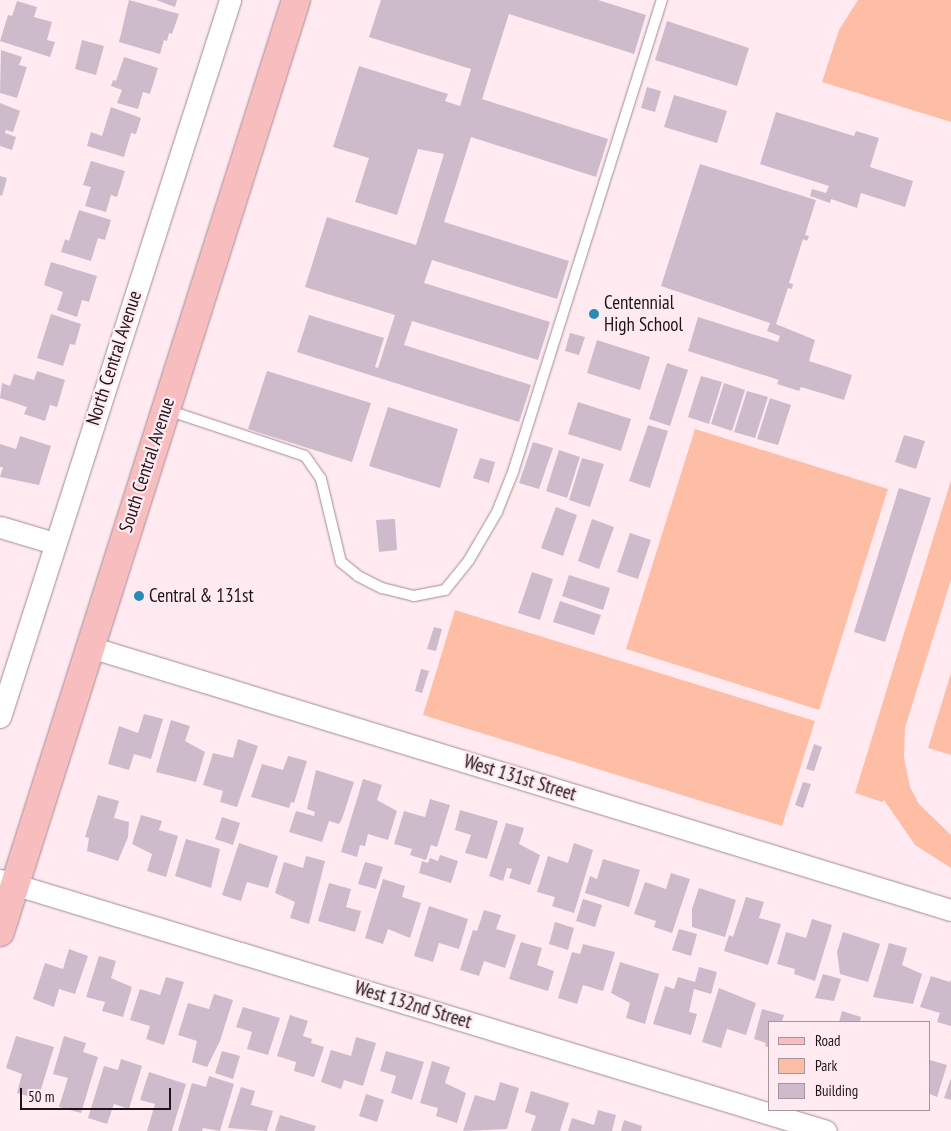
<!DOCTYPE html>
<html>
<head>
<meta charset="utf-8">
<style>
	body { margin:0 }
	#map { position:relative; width:951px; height:1131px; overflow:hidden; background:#ffeaf1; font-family:"PT Sans Narrow",sans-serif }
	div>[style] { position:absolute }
	.green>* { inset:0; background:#fdbea5 }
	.building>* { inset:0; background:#cdbbcb }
	.roads { filter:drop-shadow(0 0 1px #a28b93) drop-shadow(0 0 1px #a28b93) }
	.lane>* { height:10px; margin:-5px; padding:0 5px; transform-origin:5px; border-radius:5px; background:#fff }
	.street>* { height:21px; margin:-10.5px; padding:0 10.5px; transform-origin:10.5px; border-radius:10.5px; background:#fff }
	.primary>* { height:28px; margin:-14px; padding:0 14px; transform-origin:14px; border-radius:14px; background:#f8bdbe }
	.dots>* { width:14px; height:14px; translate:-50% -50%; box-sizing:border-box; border:2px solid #ffeaf1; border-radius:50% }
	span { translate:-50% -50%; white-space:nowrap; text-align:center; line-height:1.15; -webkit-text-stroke:4.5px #ffeaf1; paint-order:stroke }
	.poi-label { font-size:19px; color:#1e1518 }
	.left { translate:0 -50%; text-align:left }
	.street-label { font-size:19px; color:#1e1518 }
	.legend { position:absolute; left:768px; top:1021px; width:162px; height:90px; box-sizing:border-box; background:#ffeaf1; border:1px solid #a5959a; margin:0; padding:6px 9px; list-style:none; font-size:15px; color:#1e1518 }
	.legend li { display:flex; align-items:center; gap:10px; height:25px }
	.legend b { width:25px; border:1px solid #a5959a }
	.scale { position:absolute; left:20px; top:1088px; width:151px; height:22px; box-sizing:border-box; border:2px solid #1e1518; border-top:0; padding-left:6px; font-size:15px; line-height:18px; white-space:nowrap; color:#1e1518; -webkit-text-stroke:4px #ffeaf1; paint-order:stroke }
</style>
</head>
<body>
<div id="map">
	<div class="green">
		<div style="clip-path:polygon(858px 0,951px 0,951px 122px,822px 82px,839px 30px)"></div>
		<div style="clip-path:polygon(695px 429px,888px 489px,819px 710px,626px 649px)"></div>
		<div style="clip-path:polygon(951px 480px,951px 580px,905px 728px,904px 757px,910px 787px,919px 804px,951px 835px,951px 868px,915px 845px,884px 800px,882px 802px,855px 793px)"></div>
		<div style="clip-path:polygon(455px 610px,815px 721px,782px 826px,423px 715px)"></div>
		<div style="clip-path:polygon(951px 673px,951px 755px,928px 748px)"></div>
	</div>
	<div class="building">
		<div style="clip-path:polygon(129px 0,179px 14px,172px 34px,169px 33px,167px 41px,164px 40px,160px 54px,119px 42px)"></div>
		<div style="clip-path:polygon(156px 0,177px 0,175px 7px)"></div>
		<div style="clip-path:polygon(381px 0,598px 0,646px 15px,634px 54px,509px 14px,482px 99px,608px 139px,596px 177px,471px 137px,444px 222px,569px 261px,557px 299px,432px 260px,424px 283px,550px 322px,538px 360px,412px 321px,404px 345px,531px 385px,519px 422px,297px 352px,309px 315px,384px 338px,375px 367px,378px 368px,395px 315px,305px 287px,327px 217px,416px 245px,444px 154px,418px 149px,397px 215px,355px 202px,369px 158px,333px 147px,359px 66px,448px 94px,445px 101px,460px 106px,471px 69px,369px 37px)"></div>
		<div style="clip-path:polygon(17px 1px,37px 7px,34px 17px,52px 22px,47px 40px,55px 42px,50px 57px,0 41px,8px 15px,12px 16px)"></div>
		<div style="clip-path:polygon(667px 21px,749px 48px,737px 86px,655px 60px)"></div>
		<div style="clip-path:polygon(82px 40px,104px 46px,96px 75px,75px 69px)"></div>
		<div style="clip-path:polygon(1px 50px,22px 57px,19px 65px,27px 67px,17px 98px,0 93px)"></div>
		<div style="clip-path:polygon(124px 57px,158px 68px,150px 94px,143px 92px,138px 109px,117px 103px,122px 90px,111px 86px,113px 80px,116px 81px)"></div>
		<div style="clip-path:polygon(647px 87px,661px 91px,655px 112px,641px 108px)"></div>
		<div style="clip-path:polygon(674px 95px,727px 111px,717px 143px,664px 127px)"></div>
		<div style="clip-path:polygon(0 103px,20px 111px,13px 132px,6px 130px,5px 133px,16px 137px,12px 150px,0 146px)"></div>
		<div style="clip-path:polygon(111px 107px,141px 118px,136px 134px,131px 133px,124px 157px,87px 146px,91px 132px,102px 136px)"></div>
		<div style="clip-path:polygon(776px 112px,854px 136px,856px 131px,879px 138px,870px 167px,913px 181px,905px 207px,861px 193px,857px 208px,831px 199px,830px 203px,810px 196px,812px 189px,826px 193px,829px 186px,760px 164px)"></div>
		<div style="clip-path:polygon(91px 161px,125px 171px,117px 197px,111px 195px,106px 212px,85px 206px,91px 187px,83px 185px)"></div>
		<div style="clip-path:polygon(700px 164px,816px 200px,805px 235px,809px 236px,807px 241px,803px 239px,789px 283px,793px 284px,792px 289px,788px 288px,776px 324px,815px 340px,809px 361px,852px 375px,844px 400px,801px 387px,799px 391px,777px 384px,779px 380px,688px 351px,698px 317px,778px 342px,780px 336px,767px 331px,770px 323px,661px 286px)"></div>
		<div style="clip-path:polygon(0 176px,7px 178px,2px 196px,0 195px)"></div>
		<div style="clip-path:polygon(79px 210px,111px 220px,105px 240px,98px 238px,91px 261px,61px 252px,65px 239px,69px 241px)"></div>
		<div style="clip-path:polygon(51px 262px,97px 276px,89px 302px,82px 300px,77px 317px,57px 310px,63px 292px,44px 285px)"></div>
		<div style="clip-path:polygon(51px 314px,81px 324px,75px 345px,70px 344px,63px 366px,37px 358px)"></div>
		<div style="clip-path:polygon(570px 333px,585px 337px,579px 355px,565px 351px)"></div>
		<div style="clip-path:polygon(597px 340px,650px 357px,640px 390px,587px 373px)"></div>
		<div style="clip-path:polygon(667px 363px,688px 370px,670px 426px,649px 419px)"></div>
		<div style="clip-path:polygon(37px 371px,65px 380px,57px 407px,50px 405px,45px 421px,24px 414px,27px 407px,0 398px,2px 383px,10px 386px,14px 374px,34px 380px)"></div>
		<div style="clip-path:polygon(267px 371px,371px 403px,352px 462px,248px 429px)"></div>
		<div style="clip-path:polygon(701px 376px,722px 382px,709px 424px,688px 417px)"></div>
		<div style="clip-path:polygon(724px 383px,745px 390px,732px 431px,711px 424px)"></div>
		<div style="clip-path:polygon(747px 391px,768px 397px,755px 438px,734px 432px)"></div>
		<div style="clip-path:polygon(770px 398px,791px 405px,778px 445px,757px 439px)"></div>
		<div style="clip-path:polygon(578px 402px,631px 419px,621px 451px,568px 434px)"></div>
		<div style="clip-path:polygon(388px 407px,458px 429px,440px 488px,369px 466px)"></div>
		<div style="clip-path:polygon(648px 425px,668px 431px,650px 488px,629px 481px)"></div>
		<div style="clip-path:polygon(904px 435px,925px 441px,916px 469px,895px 462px)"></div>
		<div style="clip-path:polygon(20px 436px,51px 446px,39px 485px,0 477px,3px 467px,0 467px,0 444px,16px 449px)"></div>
		<div style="clip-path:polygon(533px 442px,553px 448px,539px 489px,519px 483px)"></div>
		<div style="clip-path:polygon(559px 450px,580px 457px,567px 498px,546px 491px)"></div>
		<div style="clip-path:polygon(480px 458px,495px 462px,489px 483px,473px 478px)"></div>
		<div style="clip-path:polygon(582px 458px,604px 464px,590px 507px,569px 500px)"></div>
		<div style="clip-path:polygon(899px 488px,931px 498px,885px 642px,854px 632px)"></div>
		<div style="clip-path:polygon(556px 507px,577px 515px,563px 556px,541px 548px)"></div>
		<div style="clip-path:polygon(395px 519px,397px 550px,379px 552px,376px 520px)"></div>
		<div style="clip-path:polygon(592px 519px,614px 527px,599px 569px,578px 561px)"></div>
		<div style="clip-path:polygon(630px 533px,651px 540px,638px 579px,617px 572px)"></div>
		<div style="clip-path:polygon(532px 572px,553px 579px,540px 620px,518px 613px)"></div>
		<div style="clip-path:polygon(569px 575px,610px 588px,603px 610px,562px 596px)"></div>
		<div style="clip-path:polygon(560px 601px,601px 615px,594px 635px,553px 622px)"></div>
		<div style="clip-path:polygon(434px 627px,442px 629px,436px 651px,427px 649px)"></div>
		<div style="clip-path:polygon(421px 669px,429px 671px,422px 693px,415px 691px)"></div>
		<div style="clip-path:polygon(144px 714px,163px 719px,151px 759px,134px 754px,129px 770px,108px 764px,119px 726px,138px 733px)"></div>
		<div style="clip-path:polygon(171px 720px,190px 726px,185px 741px,205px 752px,196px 782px,156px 772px)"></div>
		<div style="clip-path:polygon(238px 739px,258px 746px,237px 807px,220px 802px,223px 791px,203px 785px,213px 753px,233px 758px)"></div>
		<div style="clip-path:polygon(814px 744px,822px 747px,814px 771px,806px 769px)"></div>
		<div style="clip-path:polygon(288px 756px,307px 761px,294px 803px,291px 802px,289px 808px,251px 797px,262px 764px,283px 770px)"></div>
		<div style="clip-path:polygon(316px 770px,354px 782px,342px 819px,339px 824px,329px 821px,322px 842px,289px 832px,296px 811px,314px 816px,315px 812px,307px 809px)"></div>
		<div style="clip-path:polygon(363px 779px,382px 785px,377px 800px,397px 811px,388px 840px,368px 834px,365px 846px,360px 845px,357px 857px,341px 852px)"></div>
		<div style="clip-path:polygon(803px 782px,811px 784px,803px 808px,795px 805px)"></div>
		<div style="clip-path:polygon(98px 795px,119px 801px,114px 818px,129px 822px,128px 837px,118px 861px,87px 851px,89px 838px,85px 837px)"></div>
		<div style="clip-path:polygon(430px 799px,450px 805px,437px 847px,431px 845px,426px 860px,410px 855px,412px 849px,394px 844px,404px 811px,425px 817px)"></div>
		<div style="clip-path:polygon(460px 810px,498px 821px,487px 859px,465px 853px,471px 835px,455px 830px)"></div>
		<div style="clip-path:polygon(141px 815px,162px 821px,159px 830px,178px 836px,166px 877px,147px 871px,152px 854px,132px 844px)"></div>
		<div style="clip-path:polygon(222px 817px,240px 823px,233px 845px,215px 839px)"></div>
		<div style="clip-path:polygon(506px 823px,524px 828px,519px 844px,540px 855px,530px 885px,509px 878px,512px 869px,507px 868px,503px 881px,489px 876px)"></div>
		<div style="clip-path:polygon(186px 839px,220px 849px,211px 888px,175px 876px)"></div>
		<div style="clip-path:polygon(239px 843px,278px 856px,268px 888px,247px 882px,241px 901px,222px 895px)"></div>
		<div style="clip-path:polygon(574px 843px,593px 850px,574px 913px,552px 906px,555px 897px,537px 892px,548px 856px,568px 863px)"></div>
		<div style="clip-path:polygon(440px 855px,458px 861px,451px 883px,419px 873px,422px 861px,428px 863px,430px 858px,438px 861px)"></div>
		<div style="clip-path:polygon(306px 856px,325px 861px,309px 924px,290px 918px,295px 902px,275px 893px,284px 862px,303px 868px)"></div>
		<div style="clip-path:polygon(603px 859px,640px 870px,629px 907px,585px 893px,590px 876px,597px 879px)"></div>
		<div style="clip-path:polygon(365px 862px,383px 867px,376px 889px,358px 884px)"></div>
		<div style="clip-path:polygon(671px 873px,690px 879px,672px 933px,654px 927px,656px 921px,634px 914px,645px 882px,666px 889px)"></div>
		<div style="clip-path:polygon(383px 879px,405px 886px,402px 897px,421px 903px,410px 938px,388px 929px,383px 944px,365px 938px)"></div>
		<div style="clip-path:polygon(329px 883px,351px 889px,346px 907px,361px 911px,355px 932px,318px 921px)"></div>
		<div style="clip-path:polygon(699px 888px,736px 900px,725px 937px,692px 927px,692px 909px)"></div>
		<div style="clip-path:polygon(746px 897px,764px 902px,759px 918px,781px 924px,768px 965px,724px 951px,729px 935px,733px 937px)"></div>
		<div style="clip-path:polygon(583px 899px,602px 905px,595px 927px,576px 921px)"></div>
		<div style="clip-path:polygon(429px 906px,468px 919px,459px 949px,439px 943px,433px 962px,414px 956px)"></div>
		<div style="clip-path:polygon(484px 910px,501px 915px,496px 929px,516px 935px,505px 968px,484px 961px,479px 976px,460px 970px,473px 930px,477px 931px)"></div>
		<div style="clip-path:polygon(812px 919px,832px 925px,815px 981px,794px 974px,795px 969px,777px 964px,786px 932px,806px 938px)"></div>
		<div style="clip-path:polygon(555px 922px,574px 928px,568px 950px,549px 944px)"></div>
		<div style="clip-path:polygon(679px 929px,697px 934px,691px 956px,672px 950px)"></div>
		<div style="clip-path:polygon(843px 932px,880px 944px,868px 982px,840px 974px,837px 952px)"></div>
		<div style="clip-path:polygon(521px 942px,542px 948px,537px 965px,554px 971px,548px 991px,509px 979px)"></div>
		<div style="clip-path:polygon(889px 943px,907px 948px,902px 965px,922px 974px,913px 1004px,873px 997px)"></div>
		<div style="clip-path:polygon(583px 944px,615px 952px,603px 991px,583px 985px,577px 1004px,558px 998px,572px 952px,580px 954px)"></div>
		<div style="clip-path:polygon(69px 949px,88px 956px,75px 994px,59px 989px,54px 1007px,33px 999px,45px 963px,63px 969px)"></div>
		<div style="clip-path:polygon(99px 956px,116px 961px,111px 978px,132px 987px,123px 1017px,102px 1011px,105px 1002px,86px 997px)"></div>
		<div style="clip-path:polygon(620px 962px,659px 974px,645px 1024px,626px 1018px,630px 1003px,611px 993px)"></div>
		<div style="clip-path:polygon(699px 967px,717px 972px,711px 994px,694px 989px,689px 1012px,697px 1014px,691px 1035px,653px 1024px,665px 986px,674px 989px,678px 977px,695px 982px)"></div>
		<div style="clip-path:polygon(823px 974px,841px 979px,834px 1001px,815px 998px)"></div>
		<div style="clip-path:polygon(931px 976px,950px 982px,951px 979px,951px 1026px,937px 1022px,940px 1013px,920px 1007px)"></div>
		<div style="clip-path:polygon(166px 977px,184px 982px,164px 1045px,146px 1039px,150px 1026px,130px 1020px,140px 989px,160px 995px)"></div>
		<div style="clip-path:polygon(719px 988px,756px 1003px,746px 1035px,727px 1029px,721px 1048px,702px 1042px)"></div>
		<div style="clip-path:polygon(214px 994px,233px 1000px,220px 1041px,207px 1067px,192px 1062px,197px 1041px,178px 1035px,188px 1003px,209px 1009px)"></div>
		<div style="clip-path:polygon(243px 1007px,280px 1018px,268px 1055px,247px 1049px,252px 1032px,236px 1027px)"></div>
		<div style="clip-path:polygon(762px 1009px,784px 1015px,782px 1022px,770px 1022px,770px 1048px,765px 1046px,766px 1043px,754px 1039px)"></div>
		<div style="clip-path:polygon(842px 1011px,861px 1017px,860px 1022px,839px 1022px)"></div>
		<div style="clip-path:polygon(290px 1015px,308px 1021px,303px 1036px,312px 1039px,311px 1043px,324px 1047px,314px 1077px,294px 1071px,296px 1062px,277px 1056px)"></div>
		<div style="clip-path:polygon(16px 1036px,54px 1047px,38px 1099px,17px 1093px,22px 1074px,6px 1068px)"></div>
		<div style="clip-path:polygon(64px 1036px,86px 1043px,83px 1052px,98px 1057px,81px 1113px,59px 1107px,68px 1078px,53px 1074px)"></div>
		<div style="clip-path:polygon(356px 1037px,376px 1043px,363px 1086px,344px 1080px,341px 1089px,321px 1082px,331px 1050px,351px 1056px)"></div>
		<div style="clip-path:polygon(222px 1051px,240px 1056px,233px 1079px,215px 1073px)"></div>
		<div style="clip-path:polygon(386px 1051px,424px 1062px,412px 1100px,391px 1093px,396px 1076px,380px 1071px)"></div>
		<div style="clip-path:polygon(121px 1059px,142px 1066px,129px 1109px,114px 1104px,107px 1124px,88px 1118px,104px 1066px,118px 1070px)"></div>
		<div style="clip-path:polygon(930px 1060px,947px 1065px,937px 1097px,930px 1094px)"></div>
		<div style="clip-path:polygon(432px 1061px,450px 1067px,445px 1083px,466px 1093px,457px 1123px,436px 1116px,438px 1108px,420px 1103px)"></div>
		<div style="clip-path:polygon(149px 1072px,186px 1084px,172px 1131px,147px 1131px,155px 1104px,140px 1100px)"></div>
		<div style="clip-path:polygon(209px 1076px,234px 1084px,220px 1131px,203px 1128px,202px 1131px,178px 1131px,192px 1083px,206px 1087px)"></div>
		<div style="clip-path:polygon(951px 1078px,951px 1100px,944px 1098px)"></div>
		<div style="clip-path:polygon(500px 1082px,519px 1088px,507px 1129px,463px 1131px,475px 1095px,495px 1101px)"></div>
		<div style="clip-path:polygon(241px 1087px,255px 1091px,251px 1105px,273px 1111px,267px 1131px,228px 1128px)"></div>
		<div style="clip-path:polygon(531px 1091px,569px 1103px,560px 1131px,531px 1131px,536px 1116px,525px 1112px)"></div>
		<div style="clip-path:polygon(366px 1094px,384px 1100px,377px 1122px,359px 1116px)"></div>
		<div style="clip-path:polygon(598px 1110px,616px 1115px,612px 1131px,568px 1131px,572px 1118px,594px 1125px)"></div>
		<div style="clip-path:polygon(280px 1115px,316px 1126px,314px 1131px,275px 1131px)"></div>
		<div style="clip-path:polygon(624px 1120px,642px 1126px,641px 1131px,621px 1131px)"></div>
	</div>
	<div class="roads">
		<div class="lane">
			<div style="left:167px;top:410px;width:145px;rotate:18.4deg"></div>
			<div style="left:305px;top:456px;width:28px;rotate:55deg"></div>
			<div style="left:321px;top:479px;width:85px;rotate:76.5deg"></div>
			<div style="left:341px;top:562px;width:22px;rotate:39deg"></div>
			<div style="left:358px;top:576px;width:27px;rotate:27deg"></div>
			<div style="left:382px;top:588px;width:33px;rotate:14deg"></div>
			<div style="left:414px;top:596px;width:32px;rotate:-11deg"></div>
			<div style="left:445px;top:590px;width:38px;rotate:-51deg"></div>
			<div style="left:469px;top:560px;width:56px;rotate:-59.7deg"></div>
			<div style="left:497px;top:512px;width:43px;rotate:-68.2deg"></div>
			<div style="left:513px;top:472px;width:495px;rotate:-72.5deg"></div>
		</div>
		<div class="street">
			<div style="left:0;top:527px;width:56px;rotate:16.5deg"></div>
			<div style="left:90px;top:647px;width:900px;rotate:16.99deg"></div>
			<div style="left:0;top:717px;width:753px;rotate:-72.21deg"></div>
			<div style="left:0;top:880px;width:863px;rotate:16.9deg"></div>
		</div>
		<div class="primary">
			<div style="left:0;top:932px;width:978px;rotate:-72.38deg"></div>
		</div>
	</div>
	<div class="dots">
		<div style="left:594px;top:314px;background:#298bb5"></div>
		<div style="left:139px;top:596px;background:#298bb5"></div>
	</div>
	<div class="poi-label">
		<span class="left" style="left:604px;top:314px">Centennial<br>High School</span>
		<span class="left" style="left:149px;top:596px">Central &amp; 131st</span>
	</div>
	<div class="street-label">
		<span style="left:114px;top:358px;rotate:-72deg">North Central Avenue</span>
		<span style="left:147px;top:465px;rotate:-72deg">South Central Avenue</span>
		<span style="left:520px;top:778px;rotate:17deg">West 131st Street</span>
		<span style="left:413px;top:1005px;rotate:17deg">West 132nd Street</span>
	</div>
	<ul class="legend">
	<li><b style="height:6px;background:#f8bdbe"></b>Road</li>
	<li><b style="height:14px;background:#fdbea5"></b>Park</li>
	<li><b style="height:14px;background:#cdbbcb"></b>Building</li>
	</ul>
	<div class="scale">50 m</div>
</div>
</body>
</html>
